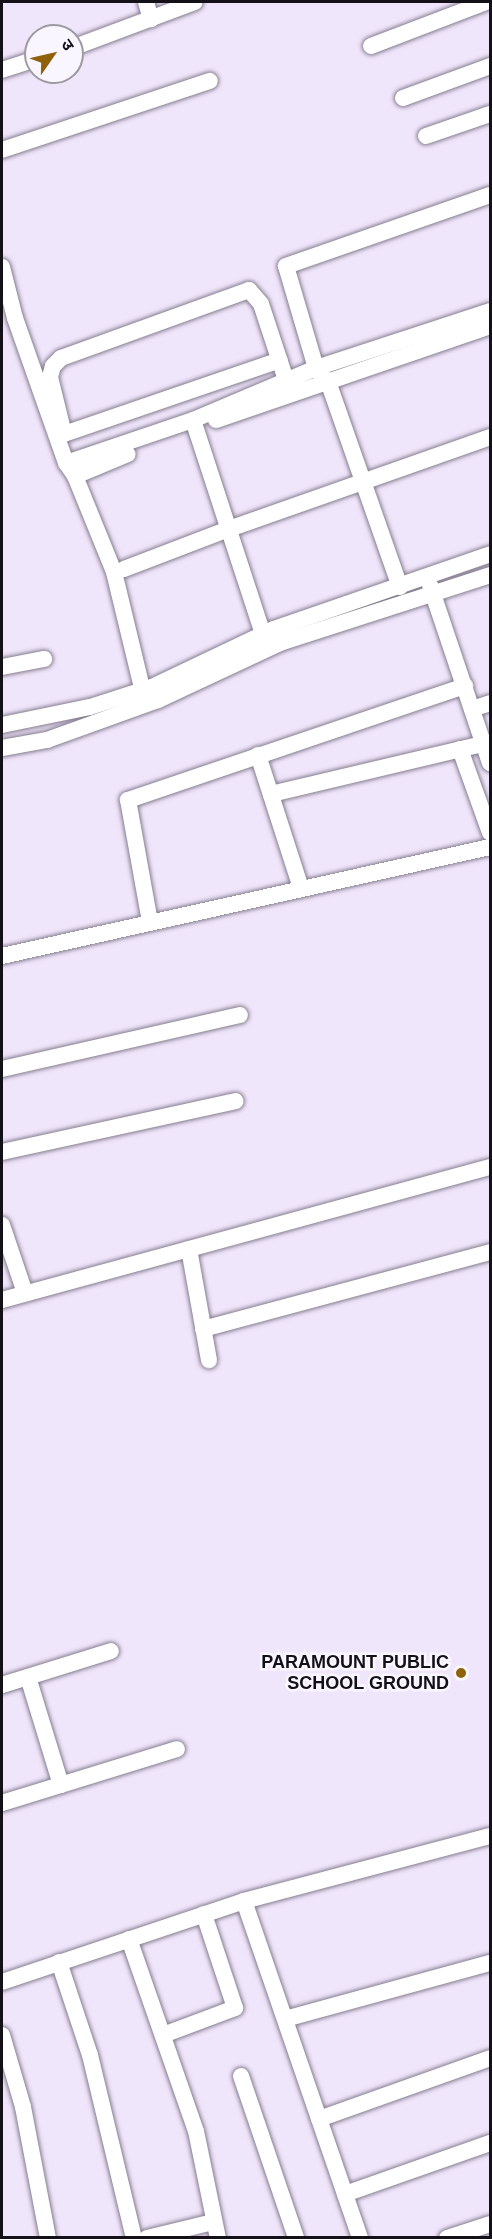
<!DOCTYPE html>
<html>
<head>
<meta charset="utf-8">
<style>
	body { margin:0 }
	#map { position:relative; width:492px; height:2239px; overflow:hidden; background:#f0e6fb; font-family:Arial,"Noto Sans Devanagari",sans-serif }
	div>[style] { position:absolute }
	.roads { filter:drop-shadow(0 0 2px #867d90) drop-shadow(0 0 2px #867d90) }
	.street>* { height:16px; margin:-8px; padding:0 8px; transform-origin:8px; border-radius:8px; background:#fff }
	.dots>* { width:16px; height:16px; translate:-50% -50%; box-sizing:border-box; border:3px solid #faf6ff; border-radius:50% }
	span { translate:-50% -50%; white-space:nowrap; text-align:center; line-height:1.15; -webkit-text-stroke:5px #faf6ff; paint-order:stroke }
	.poi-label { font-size:18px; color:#141017; font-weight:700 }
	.right { translate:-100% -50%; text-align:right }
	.frame { position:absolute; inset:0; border:3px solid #141017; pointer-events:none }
	.north { position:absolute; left:24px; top:24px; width:60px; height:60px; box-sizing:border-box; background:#faf6ff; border:2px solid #9e9aa2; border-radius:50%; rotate:56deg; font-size:16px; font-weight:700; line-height:24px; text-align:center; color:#141017 }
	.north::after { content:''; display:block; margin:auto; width:21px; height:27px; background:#8f610a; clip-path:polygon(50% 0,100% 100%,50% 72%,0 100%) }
</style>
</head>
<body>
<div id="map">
	<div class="roads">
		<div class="street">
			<div style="left:146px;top:2px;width:18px;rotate:74deg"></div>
			<div style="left:371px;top:46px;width:123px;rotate:-20.9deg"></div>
			<div style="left:72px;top:48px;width:131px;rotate:-20.5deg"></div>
			<div style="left:2px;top:70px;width:36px;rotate:-18deg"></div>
			<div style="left:403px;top:98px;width:93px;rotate:-20.2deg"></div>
			<div style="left:426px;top:136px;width:68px;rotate:-19deg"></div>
			<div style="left:2px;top:150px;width:219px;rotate:-18.4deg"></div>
			<div style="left:2px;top:267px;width:53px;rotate:75.7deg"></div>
			<div style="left:15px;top:318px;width:154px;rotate:70.6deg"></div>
			<div style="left:66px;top:463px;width:16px;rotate:55deg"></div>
			<div style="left:75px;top:476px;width:104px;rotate:67.9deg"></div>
			<div style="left:114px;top:572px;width:132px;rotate:76.4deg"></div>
			<div style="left:193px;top:420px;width:225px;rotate:71.9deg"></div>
			<div style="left:216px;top:420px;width:290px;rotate:-18.9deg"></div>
			<div style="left:62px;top:426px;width:50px;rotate:-103.8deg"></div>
			<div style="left:50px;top:377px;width:11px;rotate:-75deg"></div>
			<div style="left:53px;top:366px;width:11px;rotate:-45deg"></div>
			<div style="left:61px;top:358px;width:200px;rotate:-19.9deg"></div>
			<div style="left:249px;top:290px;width:18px;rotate:49deg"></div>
			<div style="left:261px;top:304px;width:80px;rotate:71.8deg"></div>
			<div style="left:64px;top:434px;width:228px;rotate:-18.9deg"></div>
			<div style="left:66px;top:463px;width:134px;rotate:-18.7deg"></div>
			<div style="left:193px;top:420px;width:134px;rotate:-22.9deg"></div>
			<div style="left:316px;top:368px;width:183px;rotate:-18.1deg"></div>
			<div style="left:75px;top:476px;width:57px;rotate:-22.5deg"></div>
			<div style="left:124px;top:569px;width:112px;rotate:-20.9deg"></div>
			<div style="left:229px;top:529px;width:277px;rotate:-19.4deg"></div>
			<div style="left:430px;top:585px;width:188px;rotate:71.4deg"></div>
			<div style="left:400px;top:587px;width:215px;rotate:-109.3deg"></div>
			<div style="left:329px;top:384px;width:21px;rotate:-129deg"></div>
			<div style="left:316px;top:368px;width:106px;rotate:-106.4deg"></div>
			<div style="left:286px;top:266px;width:216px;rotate:-19.2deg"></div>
			<div style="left:2px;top:667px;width:43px;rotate:-10.8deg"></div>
			<div style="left:472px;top:709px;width:19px;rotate:-18deg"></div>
			<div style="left:2px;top:725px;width:90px;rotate:-11.6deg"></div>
			<div style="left:90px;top:707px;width:65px;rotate:-17.9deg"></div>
			<div style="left:152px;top:687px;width:135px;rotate:-25.4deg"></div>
			<div style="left:274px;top:629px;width:229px;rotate:-19.1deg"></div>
			<div style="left:2px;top:748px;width:46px;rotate:-10.1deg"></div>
			<div style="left:47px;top:740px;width:118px;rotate:-19.8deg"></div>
			<div style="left:158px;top:700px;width:135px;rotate:-25deg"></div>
			<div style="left:280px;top:643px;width:221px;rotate:-17.9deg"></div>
			<div style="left:460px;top:749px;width:89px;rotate:70.3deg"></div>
			<div style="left:258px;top:755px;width:140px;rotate:72.1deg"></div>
			<div style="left:271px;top:794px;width:217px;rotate:-13.3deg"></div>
			<div style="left:150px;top:922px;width:124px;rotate:-100.2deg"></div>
			<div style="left:128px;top:800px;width:356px;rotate:-18.7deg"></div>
			<div style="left:2px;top:956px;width:500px;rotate:-12.59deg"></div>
			<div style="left:2px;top:1069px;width:244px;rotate:-12.8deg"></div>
			<div style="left:2px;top:1152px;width:239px;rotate:-12.3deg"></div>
			<div style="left:2px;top:1225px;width:72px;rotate:71.3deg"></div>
			<div style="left:189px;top:1249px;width:113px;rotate:79.8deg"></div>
			<div style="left:2px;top:1300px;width:506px;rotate:-15.25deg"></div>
			<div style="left:203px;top:1329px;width:297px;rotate:-15deg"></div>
			<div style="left:28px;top:1677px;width:113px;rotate:73deg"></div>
			<div style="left:2px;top:1685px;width:114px;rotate:-17.3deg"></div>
			<div style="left:2px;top:1803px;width:183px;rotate:-17.1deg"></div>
			<div style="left:244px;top:1901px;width:356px;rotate:71deg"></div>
			<div style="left:129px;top:1939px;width:203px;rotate:70.8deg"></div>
			<div style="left:196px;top:2131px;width:109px;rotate:78.4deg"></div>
			<div style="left:59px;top:1962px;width:98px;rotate:71.6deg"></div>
			<div style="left:90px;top:2055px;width:188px;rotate:76.5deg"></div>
			<div style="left:2px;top:1982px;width:255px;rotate:-18.5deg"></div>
			<div style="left:244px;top:1901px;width:254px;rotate:-14.8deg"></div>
			<div style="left:285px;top:2019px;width:213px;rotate:-15.3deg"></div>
			<div style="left:2px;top:2035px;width:75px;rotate:73.7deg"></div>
			<div style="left:23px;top:2107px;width:133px;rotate:79.2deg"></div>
			<div style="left:163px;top:2035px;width:77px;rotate:-20.6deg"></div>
			<div style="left:235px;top:2008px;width:99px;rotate:-108.3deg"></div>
			<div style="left:241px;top:2076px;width:171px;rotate:71.2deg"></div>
			<div style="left:319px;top:2119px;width:182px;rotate:-19.6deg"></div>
			<div style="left:345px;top:2194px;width:154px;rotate:-19.4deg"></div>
			<div style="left:147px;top:2238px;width:68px;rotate:-13.6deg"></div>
			<div style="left:447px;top:2238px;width:45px;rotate:-18deg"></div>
		</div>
	</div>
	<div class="dots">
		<div style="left:461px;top:1673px;background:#8f610a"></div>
	</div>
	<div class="poi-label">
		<span class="right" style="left:449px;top:1673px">PARAMOUNT PUBLIC<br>SCHOOL GROUND</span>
	</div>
	<div class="frame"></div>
	<div class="north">उ</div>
</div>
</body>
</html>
